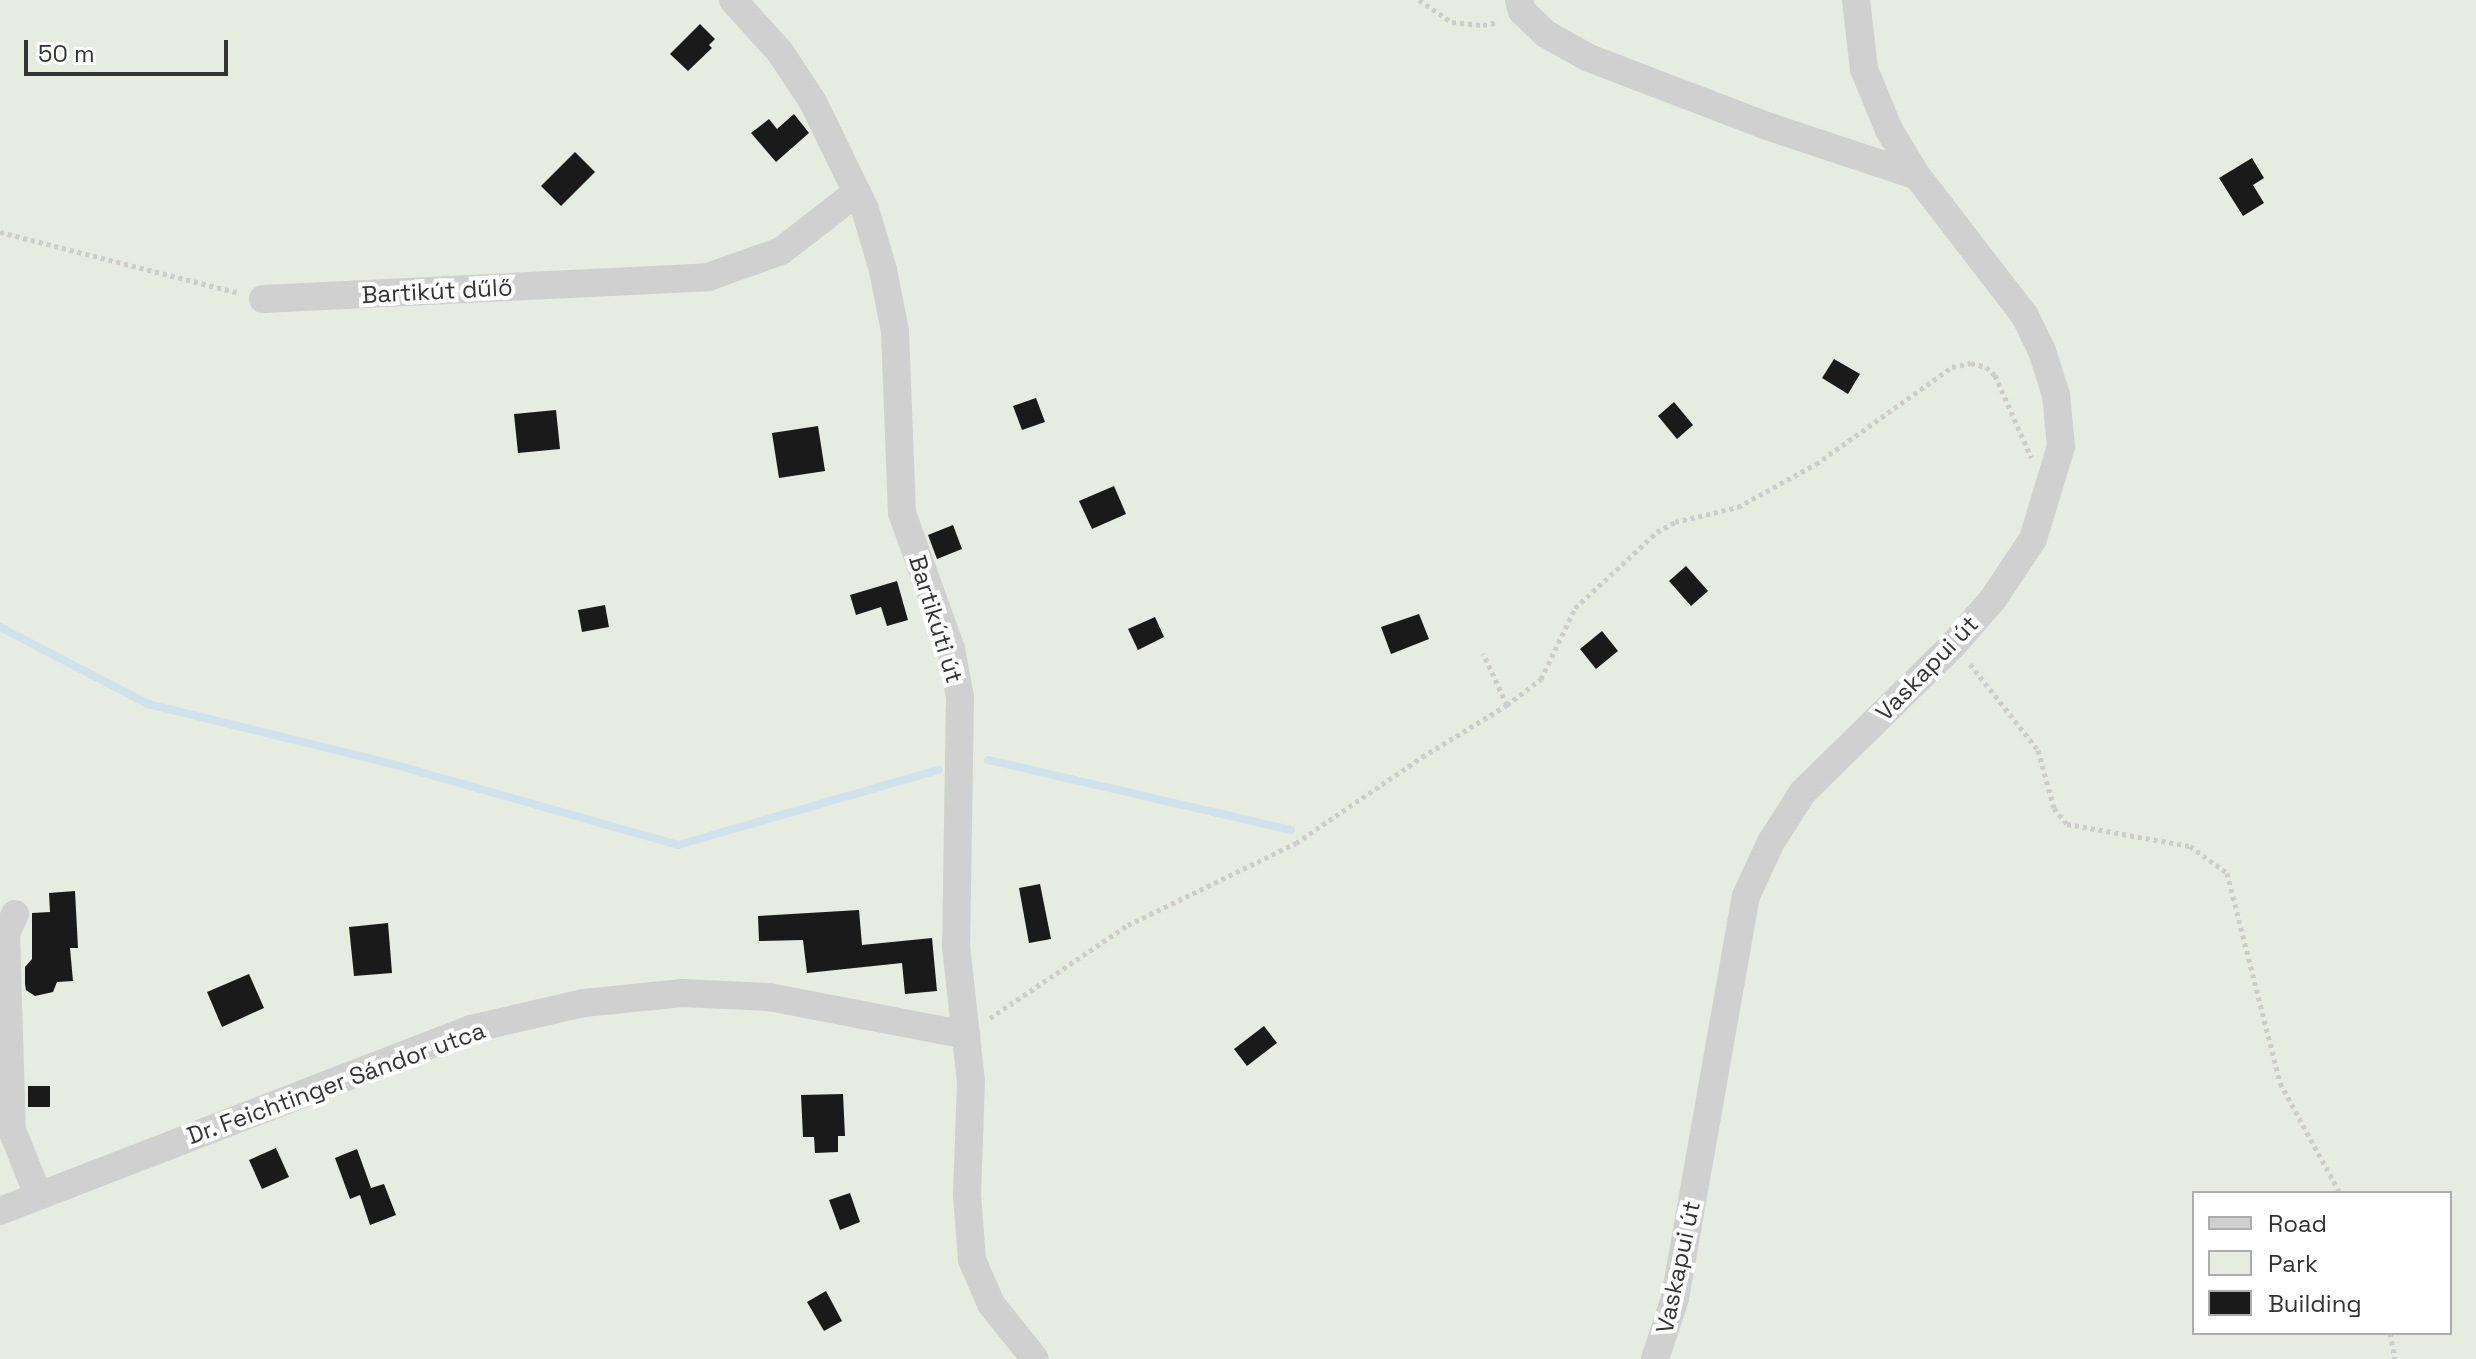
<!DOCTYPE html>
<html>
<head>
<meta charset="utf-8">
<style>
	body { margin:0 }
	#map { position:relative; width:2476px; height:1359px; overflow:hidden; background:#fff; font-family:"Space Grotesk",sans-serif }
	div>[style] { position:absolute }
	.green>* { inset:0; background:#e6ecdf }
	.stream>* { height:8px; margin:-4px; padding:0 4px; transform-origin:4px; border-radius:4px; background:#cfe2ee }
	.building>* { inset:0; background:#1a1a1a }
	.path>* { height:5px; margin-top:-2.5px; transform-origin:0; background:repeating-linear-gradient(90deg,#cdcdcd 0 4px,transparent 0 8px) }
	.minor>* { height:28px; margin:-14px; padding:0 14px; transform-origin:14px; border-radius:14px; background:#d0d0d0 }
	span { translate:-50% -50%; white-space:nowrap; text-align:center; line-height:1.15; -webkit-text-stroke:8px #fff; paint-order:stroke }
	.street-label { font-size:24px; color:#333 }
	.legend { position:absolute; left:2192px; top:1191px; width:260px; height:144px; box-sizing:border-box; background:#fff; border:2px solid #adadad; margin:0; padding:10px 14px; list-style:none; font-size:24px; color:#333 }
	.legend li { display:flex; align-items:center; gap:16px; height:40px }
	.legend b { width:40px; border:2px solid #adadad }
	.scale { position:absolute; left:24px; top:40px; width:204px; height:36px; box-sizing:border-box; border:4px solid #333; border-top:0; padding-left:10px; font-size:24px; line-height:28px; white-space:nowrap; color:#333; -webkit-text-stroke:6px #fff; paint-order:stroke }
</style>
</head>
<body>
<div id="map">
	<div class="green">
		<div style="clip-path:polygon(evenodd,0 0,2476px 0,2476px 1359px,0 1359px,0 0,2194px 1193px,2450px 1193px,2450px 1333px,2194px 1333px,2194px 1193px)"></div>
	</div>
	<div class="stream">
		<div style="left:0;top:627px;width:167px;rotate:27.5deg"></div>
		<div style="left:148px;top:704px;width:251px;rotate:13.8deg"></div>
		<div style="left:392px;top:764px;width:297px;rotate:15.8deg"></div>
		<div style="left:678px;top:845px;width:271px;rotate:-16.1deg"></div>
		<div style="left:988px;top:760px;width:311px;rotate:13deg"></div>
	</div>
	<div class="building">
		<div style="clip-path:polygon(700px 24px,715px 39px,709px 45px,712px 48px,688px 71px,670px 54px)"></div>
		<div style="clip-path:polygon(794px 114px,809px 133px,776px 162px,751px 133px,769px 119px,777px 129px)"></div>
		<div style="clip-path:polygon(575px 152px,595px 172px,561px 206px,541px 186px)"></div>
		<div style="clip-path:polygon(2252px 158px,2264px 178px,2253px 185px,2264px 203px,2243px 216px,2219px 178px)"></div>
		<div style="clip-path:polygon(1834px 359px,1860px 374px,1848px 394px,1822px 378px)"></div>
		<div style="clip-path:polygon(1036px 398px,1045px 422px,1022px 430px,1013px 406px)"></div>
		<div style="clip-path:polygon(1674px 402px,1693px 425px,1677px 439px,1658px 416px)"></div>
		<div style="clip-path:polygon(556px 410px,560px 449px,518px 453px,514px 414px)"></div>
		<div style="clip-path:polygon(818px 426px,825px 471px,779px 478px,772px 433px)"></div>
		<div style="clip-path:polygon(1114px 486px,1126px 514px,1092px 529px,1079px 501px)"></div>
		<div style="clip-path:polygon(953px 525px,962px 549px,937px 559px,928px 535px)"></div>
		<div style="clip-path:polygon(1686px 566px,1708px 591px,1691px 606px,1669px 581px)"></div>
		<div style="clip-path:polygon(897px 581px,908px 620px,887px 626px,881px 607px,856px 615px,850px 595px)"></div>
		<div style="clip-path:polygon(605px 605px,609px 627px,582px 632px,578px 610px)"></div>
		<div style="clip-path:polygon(1419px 614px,1429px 639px,1391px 654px,1381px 627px)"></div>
		<div style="clip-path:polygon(1155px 617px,1164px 637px,1138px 650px,1128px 629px)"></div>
		<div style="clip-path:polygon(1602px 631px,1618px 651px,1596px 669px,1580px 649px)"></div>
		<div style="clip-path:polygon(1040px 884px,1051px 939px,1029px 943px,1019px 888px)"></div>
		<div style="clip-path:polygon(75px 891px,78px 948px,70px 948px,73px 981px,57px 982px,53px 992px,35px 996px,26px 990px,25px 984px,25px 967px,32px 959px,32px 913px,50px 912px,49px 893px)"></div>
		<div style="clip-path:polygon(859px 910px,862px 945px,932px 938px,937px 991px,905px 994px,902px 963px,807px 973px,803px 940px,759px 941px,758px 916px)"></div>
		<div style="clip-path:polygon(388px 923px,392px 973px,354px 976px,349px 927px)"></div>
		<div style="clip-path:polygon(249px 974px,264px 1008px,222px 1027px,207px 992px)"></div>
		<div style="clip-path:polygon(1264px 1026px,1277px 1043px,1247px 1066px,1234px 1049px)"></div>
		<div style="clip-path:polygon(28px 1086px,50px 1086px,50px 1107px,28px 1107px)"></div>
		<div style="clip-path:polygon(843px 1094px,845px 1136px,838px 1136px,838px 1152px,815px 1153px,814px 1137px,803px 1137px,801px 1095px)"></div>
		<div style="clip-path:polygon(276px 1148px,289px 1177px,262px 1189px,249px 1160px)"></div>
		<div style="clip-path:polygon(357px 1149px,371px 1188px,384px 1184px,396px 1215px,370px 1225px,360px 1195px,350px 1199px,335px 1158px)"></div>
		<div style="clip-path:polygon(850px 1193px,860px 1222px,840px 1230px,829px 1200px)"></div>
		<div style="clip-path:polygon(826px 1291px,842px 1321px,824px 1331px,807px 1302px)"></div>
	</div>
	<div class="path">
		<div style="left:1419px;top:0;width:40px;rotate:34deg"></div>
		<div style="left:1452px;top:22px;width:31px;rotate:6deg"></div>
		<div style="left:1483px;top:25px;width:16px;rotate:-11deg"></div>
		<div style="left:0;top:232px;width:247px;rotate:14.3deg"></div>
		<div style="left:1970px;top:664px;width:110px;rotate:51.7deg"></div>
		<div style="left:2038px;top:750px;width:60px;rotate:74.6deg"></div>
		<div style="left:2054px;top:808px;width:21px;rotate:51deg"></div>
		<div style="left:2067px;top:824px;width:125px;rotate:10.1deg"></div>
		<div style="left:2190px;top:846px;width:46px;rotate:36.1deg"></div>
		<div style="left:2227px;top:873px;width:217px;rotate:75.8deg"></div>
		<div style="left:2280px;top:1083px;width:125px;rotate:61.4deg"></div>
		<div style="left:1507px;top:705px;width:43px;rotate:-37.4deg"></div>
		<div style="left:1541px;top:679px;width:79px;rotate:-64.4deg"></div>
		<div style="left:1575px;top:608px;width:112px;rotate:-42.8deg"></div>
		<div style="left:1657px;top:532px;width:21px;rotate:-29deg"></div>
		<div style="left:1675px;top:522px;width:65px;rotate:-13.4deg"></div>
		<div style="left:1738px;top:507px;width:89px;rotate:-28.9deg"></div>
		<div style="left:1816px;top:464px;width:167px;rotate:-35.5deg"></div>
		<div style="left:1952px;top:367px;width:19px;rotate:-12deg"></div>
		<div style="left:1971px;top:363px;width:16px;rotate:15deg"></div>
		<div style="left:1986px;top:367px;width:12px;rotate:42deg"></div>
		<div style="left:1995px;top:375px;width:90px;rotate:66.3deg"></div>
		<div style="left:990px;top:1018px;width:166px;rotate:-34deg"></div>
		<div style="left:1128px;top:925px;width:187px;rotate:-26deg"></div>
		<div style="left:1296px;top:843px;width:153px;rotate:-34.3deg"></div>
		<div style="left:1422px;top:757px;width:100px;rotate:-31.5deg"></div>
		<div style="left:1507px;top:705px;width:57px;rotate:-114.8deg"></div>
		<div style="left:2390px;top:1333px;width:26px;rotate:79deg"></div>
	</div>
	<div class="minor">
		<div style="left:733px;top:0;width:70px;rotate:47.9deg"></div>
		<div style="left:780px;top:52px;width:60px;rotate:56.6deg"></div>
		<div style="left:813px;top:102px;width:119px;rotate:64.1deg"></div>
		<div style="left:865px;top:209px;width:64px;rotate:73.6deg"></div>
		<div style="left:883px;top:270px;width:62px;rotate:78.9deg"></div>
		<div style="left:895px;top:331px;width:182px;rotate:87.8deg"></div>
		<div style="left:902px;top:513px;width:145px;rotate:70.2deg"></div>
		<div style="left:951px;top:649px;width:49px;rotate:79.4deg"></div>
		<div style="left:960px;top:697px;width:249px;rotate:90.9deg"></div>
		<div style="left:956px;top:946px;width:136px;rotate:83.7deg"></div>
		<div style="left:971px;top:1081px;width:114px;rotate:92deg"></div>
		<div style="left:967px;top:1195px;width:65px;rotate:85.6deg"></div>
		<div style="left:972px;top:1260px;width:48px;rotate:66.6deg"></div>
		<div style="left:991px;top:1304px;width:70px;rotate:51.3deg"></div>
		<div style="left:1519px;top:0;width:11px;rotate:75deg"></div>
		<div style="left:1522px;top:11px;width:33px;rotate:44deg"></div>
		<div style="left:1546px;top:34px;width:49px;rotate:29.2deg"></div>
		<div style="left:1589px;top:58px;width:187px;rotate:20.9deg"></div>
		<div style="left:1764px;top:125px;width:161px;rotate:18.4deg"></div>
		<div style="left:263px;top:299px;width:446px;rotate:-2.8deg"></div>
		<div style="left:708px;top:277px;width:77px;rotate:-19.6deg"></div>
		<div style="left:781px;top:251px;width:96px;rotate:-37.8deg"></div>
		<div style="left:15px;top:914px;width:21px;rotate:115deg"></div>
		<div style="left:6px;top:933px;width:197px;rotate:88.3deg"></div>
		<div style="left:12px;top:1130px;width:70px;rotate:68.2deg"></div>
		<div style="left:0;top:1211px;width:505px;rotate:-21.13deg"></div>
		<div style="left:471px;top:1029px;width:116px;rotate:-13deg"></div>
		<div style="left:584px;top:1003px;width:99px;rotate:-5.8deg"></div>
		<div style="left:682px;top:993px;width:87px;rotate:2.6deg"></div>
		<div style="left:769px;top:997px;width:201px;rotate:10.9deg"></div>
		<div style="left:1655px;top:1359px;width:64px;rotate:-71.8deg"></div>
		<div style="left:1675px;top:1298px;width:408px;rotate:-80deg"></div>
		<div style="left:1746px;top:896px;width:60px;rotate:-65.2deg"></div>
		<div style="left:1771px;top:842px;width:59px;rotate:-57.4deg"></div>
		<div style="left:1803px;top:792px;width:210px;rotate:-44.4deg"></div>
		<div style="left:1953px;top:645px;width:61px;rotate:-49deg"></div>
		<div style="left:1993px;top:599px;width:72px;rotate:-56.3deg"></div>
		<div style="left:2033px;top:539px;width:97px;rotate:-73.2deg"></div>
		<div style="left:2061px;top:446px;width:51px;rotate:-95.6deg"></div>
		<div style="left:2056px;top:395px;width:46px;rotate:-107.7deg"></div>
		<div style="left:2042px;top:351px;width:39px;rotate:-116deg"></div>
		<div style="left:2025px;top:316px;width:177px;rotate:-127.6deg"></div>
		<div style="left:1917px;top:176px;width:54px;rotate:-121.3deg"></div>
		<div style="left:1889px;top:130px;width:66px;rotate:-112.3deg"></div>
		<div style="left:1864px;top:69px;width:69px;rotate:-96.6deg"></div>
	</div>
	<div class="street-label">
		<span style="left:437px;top:291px;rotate:-3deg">Bartikút dűlő</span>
		<span style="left:936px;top:619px;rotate:73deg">Bartikúti út</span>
		<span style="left:1927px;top:668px;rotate:-46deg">Vaskapui út</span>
		<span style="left:336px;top:1083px;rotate:-20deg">Dr. Feichtinger Sándor utca</span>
		<span style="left:1678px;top:1267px;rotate:-78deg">Vaskapui út</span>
	</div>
	<ul class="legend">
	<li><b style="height:10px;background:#d0d0d0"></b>Road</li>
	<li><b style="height:22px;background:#e6ecdf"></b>Park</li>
	<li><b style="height:22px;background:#1a1a1a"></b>Building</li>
	</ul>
	<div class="scale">50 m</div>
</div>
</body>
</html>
